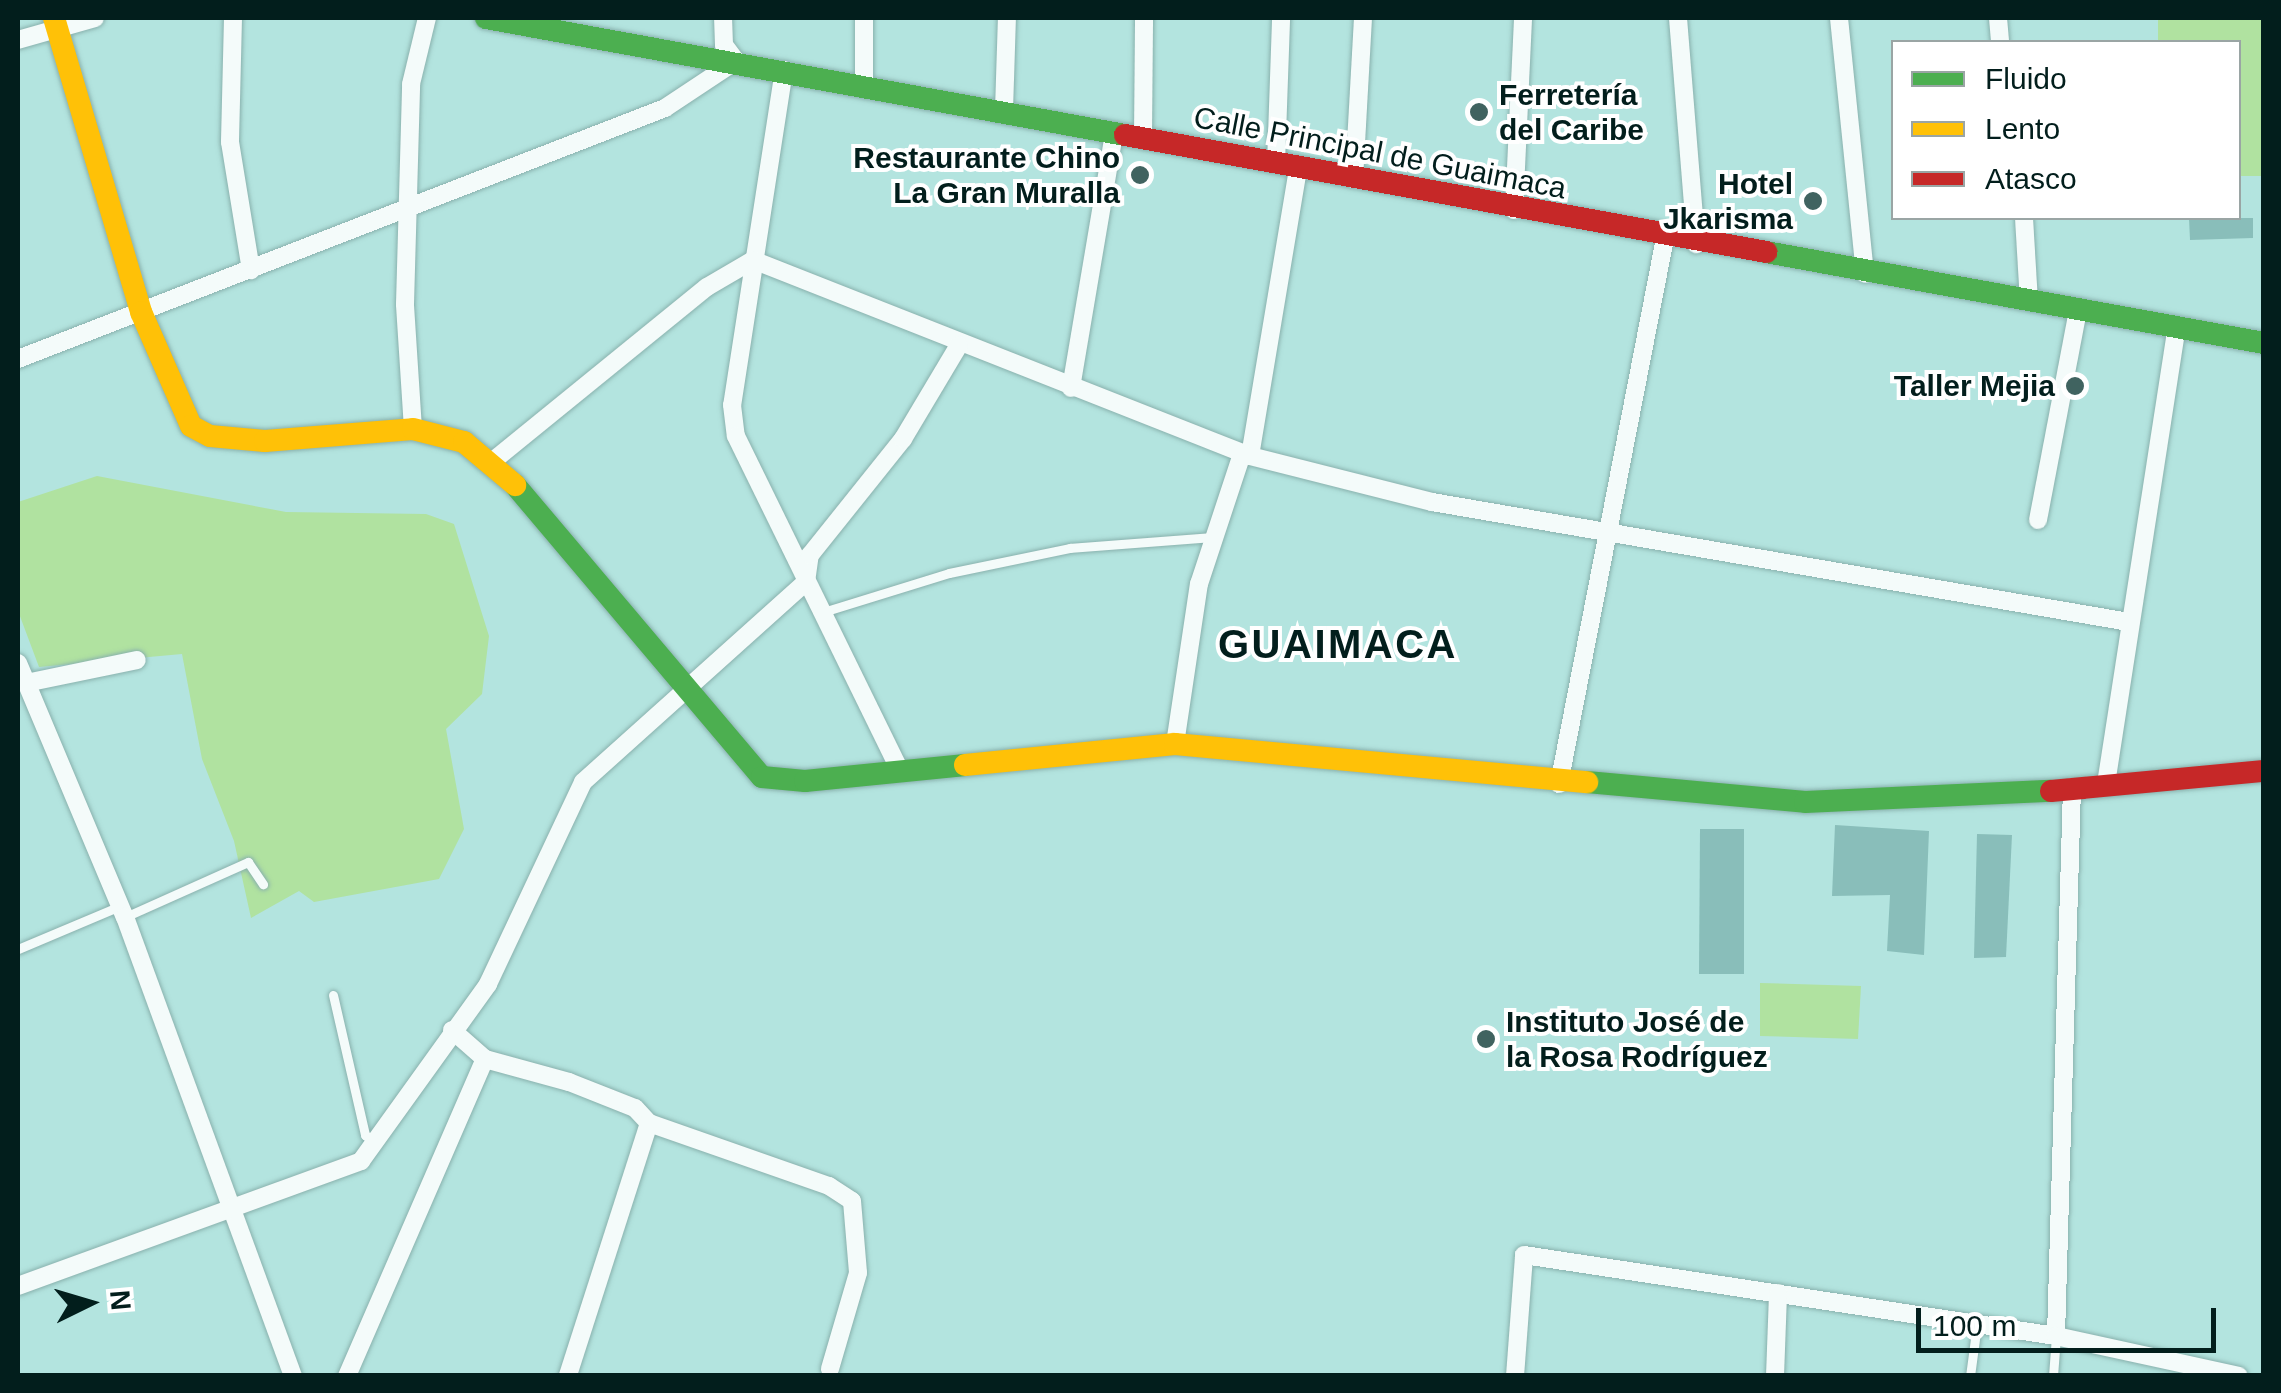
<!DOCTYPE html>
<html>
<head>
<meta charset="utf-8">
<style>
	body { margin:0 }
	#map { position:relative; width:2281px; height:1393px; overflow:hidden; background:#b3e4df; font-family:Arial,sans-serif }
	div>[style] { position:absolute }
	.green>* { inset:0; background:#b0e2a0 }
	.building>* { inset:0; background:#89beba }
	.roads { filter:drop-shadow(0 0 2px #89b1ad) drop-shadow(0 0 2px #89b1ad) }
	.lane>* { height:9px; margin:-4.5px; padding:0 4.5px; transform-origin:4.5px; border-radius:4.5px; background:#f4fbfa }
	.street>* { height:18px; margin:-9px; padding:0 9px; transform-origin:9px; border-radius:9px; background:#f4fbfa }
	.fast>* { height:22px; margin:-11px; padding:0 11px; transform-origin:11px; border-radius:11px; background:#4caf50 }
	.slow>* { height:22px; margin:-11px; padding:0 11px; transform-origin:11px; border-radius:11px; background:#ffc107 }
	.jam>* { height:22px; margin:-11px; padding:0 11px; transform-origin:11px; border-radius:11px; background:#c62828 }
	.dots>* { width:28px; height:28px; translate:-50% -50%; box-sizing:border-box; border:5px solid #fff; border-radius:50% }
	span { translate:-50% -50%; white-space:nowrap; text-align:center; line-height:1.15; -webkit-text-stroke:8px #fff; paint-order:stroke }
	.poi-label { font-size:30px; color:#021e1c; font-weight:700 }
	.left { translate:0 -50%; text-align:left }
	.right { translate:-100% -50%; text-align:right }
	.street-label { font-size:30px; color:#021e1c }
	.district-label { font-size:40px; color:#021e1c; font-weight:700; letter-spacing:2.5px }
	.frame { position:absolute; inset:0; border:20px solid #021e1c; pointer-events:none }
	.legend { position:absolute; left:1891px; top:40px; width:350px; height:180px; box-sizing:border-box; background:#fff; border:2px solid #9aa5a4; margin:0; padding:12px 18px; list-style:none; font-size:30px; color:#021e1c }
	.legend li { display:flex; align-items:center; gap:20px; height:50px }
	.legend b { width:50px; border:2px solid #9aa5a4 }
	.north { position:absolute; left:40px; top:1253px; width:100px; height:100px; -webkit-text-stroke:8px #fff; paint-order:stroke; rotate:85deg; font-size:28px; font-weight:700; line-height:40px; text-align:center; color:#021e1c }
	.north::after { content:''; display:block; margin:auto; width:35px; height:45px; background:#021e1c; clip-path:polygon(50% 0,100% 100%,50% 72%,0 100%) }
	.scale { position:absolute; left:1916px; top:1308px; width:300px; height:45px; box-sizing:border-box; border:5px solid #021e1c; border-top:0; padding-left:12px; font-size:30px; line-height:35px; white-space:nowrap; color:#021e1c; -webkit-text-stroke:8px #fff; paint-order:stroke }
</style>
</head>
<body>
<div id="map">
	<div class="green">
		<div style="clip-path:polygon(2158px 18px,2263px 18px,2263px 176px,2239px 176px,2238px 42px,2158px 42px)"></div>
		<div style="clip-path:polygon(97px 476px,286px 512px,426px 514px,454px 524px,489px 636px,482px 694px,446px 729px,464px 829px,439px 879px,314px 902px,299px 891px,251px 918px,234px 841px,202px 759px,182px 654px,39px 667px,18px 611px,18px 502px)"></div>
		<div style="clip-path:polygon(1760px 983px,1861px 986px,1858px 1039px,1760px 1036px)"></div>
	</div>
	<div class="building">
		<div style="clip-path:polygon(2189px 218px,2253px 218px,2253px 238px,2190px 240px)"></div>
		<div style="clip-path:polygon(1835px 825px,1929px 831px,1924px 955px,1887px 951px,1890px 895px,1832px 896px)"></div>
		<div style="clip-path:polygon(1700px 829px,1744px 829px,1744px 974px,1699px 974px)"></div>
		<div style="clip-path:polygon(1977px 834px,2012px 835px,2006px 957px,1974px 958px)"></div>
	</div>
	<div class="roads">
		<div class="lane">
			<div style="left:823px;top:612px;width:132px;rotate:-17.2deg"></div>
			<div style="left:949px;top:573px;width:124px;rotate:-11.7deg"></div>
			<div style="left:1070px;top:548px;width:142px;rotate:-4.4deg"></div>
			<div style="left:125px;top:917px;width:135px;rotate:-24.1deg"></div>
			<div style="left:248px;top:862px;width:27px;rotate:56deg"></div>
			<div style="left:18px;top:949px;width:111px;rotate:-22.9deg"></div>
			<div style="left:333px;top:995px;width:144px;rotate:77.1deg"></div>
			<div style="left:365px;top:1135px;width:12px;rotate:35deg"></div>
			<div style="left:1970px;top:1376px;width:52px;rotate:-82.3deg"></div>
			<div style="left:2053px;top:1376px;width:40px;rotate:-85.7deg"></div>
		</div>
		<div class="street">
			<div style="left:233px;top:18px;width:124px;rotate:91.4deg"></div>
			<div style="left:230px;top:142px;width:130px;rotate:80.7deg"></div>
			<div style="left:864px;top:18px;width:66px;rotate:90deg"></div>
			<div style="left:1678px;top:18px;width:227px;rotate:85.4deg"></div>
			<div style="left:1839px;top:18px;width:257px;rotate:84.2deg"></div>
			<div style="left:1998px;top:18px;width:24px;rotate:85deg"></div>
			<div style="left:18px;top:40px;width:80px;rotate:-15.9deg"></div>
			<div style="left:784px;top:70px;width:339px;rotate:98.8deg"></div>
			<div style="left:732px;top:405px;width:31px;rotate:83deg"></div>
			<div style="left:736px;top:436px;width:373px;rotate:63.9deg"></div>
			<div style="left:1004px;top:111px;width:93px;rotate:-88.2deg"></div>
			<div style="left:1143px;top:138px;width:120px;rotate:-89.5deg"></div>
			<div style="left:1276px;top:164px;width:146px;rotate:-88deg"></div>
			<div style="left:1354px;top:179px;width:161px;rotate:-86.8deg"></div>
			<div style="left:1514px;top:210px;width:192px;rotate:-87.3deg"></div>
			<div style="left:2024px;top:218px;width:84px;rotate:86.6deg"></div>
			<div style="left:18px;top:359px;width:694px;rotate:-21.2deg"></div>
			<div style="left:665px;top:108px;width:85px;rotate:-33.5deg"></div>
			<div style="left:736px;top:61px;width:20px;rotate:-127deg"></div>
			<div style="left:724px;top:45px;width:27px;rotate:-92deg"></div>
			<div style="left:1071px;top:388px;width:259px;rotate:-80.4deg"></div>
			<div style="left:413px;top:429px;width:125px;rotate:-93.7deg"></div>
			<div style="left:405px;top:304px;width:220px;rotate:-88.4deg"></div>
			<div style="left:411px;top:84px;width:68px;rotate:-76.4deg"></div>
			<div style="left:1250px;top:456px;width:292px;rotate:-80.5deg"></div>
			<div style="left:494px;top:460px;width:274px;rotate:-39.1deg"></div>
			<div style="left:707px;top:287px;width:53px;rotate:-30.4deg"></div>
			<div style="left:753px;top:260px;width:534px;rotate:21.52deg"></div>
			<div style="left:1250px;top:456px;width:188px;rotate:14.2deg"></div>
			<div style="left:1432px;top:502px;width:707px;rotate:9.77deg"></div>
			<div style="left:2038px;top:520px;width:213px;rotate:-79.2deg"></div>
			<div style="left:18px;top:663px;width:276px;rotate:67.2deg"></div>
			<div style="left:125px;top:917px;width:489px;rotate:69.9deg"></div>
			<div style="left:26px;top:683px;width:113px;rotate:-11.7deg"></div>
			<div style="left:1175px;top:744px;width:162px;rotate:-81.5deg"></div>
			<div style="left:1199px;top:584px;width:137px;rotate:-71.7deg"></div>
			<div style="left:1559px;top:784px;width:556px;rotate:-79.01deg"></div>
			<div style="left:2106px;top:784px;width:462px;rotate:-81.2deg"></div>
			<div style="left:452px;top:1030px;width:44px;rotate:41.3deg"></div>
			<div style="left:485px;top:1059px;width:87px;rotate:15.3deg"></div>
			<div style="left:569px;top:1082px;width:71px;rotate:21.5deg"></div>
			<div style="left:635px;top:1108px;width:21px;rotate:47deg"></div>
			<div style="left:649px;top:1123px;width:266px;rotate:107.8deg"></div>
			<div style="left:649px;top:1123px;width:191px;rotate:19.3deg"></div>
			<div style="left:829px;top:1186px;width:27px;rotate:33deg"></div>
			<div style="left:852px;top:1201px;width:72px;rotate:85.2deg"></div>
			<div style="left:858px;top:1273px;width:100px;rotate:106.3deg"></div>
			<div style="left:18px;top:1286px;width:365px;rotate:-20deg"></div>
			<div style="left:361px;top:1161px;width:218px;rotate:-54.3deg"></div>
			<div style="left:488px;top:984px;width:223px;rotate:-64.8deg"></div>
			<div style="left:583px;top:782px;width:300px;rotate:-41.9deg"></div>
			<div style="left:806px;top:582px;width:27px;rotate:-82deg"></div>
			<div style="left:810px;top:555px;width:149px;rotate:-51.3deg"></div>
			<div style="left:903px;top:439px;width:109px;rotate:-59.2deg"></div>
			<div style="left:2056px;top:1336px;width:549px;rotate:-88.33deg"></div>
			<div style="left:347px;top:1376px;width:346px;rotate:-66.5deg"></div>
			<div style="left:1515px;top:1376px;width:121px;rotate:-85.7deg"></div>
			<div style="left:1524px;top:1255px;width:538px;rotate:8.66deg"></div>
			<div style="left:2056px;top:1336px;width:187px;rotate:12.3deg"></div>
			<div style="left:1775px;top:1376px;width:83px;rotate:-87.9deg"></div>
		</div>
		<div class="fast">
			<div style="left:486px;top:18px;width:650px;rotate:10.38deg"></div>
			<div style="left:1766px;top:252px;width:506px;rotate:10.36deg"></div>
			<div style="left:515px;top:485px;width:382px;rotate:49.8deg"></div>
			<div style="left:762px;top:777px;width:43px;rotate:5.3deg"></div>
			<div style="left:805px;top:781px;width:161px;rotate:-5.7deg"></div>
			<div style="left:1587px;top:782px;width:219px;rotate:5.2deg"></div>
			<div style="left:1805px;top:802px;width:246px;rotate:-2.6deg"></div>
		</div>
		<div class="slow">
			<div style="left:54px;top:18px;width:307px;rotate:73.5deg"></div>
			<div style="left:141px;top:312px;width:124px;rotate:66.3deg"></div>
			<div style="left:191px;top:426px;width:21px;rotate:28deg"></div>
			<div style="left:210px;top:436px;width:55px;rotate:5.2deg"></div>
			<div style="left:265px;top:441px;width:148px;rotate:-4.6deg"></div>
			<div style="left:413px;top:429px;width:53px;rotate:14.3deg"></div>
			<div style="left:464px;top:442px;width:67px;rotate:40.1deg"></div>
			<div style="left:965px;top:765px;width:211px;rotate:-5.7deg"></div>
			<div style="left:1175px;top:744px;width:414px;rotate:5.3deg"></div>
		</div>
		<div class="jam">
			<div style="left:1125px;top:135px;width:652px;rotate:10.34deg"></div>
			<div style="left:2051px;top:791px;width:214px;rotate:-5.4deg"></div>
		</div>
	</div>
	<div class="dots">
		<div style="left:1479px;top:112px;background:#406360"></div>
		<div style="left:1140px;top:175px;background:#406360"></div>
		<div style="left:1813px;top:201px;background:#406360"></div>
		<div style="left:2075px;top:386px;background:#406360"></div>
		<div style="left:1486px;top:1039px;background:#406360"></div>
	</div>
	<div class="poi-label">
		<span class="left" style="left:1499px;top:112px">Ferretería<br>del Caribe</span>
		<span class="right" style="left:1120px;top:175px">Restaurante Chino<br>La Gran Muralla</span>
		<span class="right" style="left:1793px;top:201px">Hotel<br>Jkarisma</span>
		<span class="right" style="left:2055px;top:386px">Taller Mejia</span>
		<span class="left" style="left:1506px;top:1039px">Instituto José de<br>la Rosa Rodríguez</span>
	</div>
	<div class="street-label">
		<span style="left:1380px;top:153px;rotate:11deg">Calle Principal de Guaimaca</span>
	</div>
	<div class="district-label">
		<span style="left:1338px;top:644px">GUAIMACA</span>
	</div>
	<div class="frame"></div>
	<ul class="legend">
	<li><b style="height:12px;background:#4caf50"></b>Fluido</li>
	<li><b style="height:12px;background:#ffc107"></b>Lento</li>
	<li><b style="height:12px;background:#c62828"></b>Atasco</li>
	</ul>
	<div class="north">N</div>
	<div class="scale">100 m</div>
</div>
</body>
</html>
